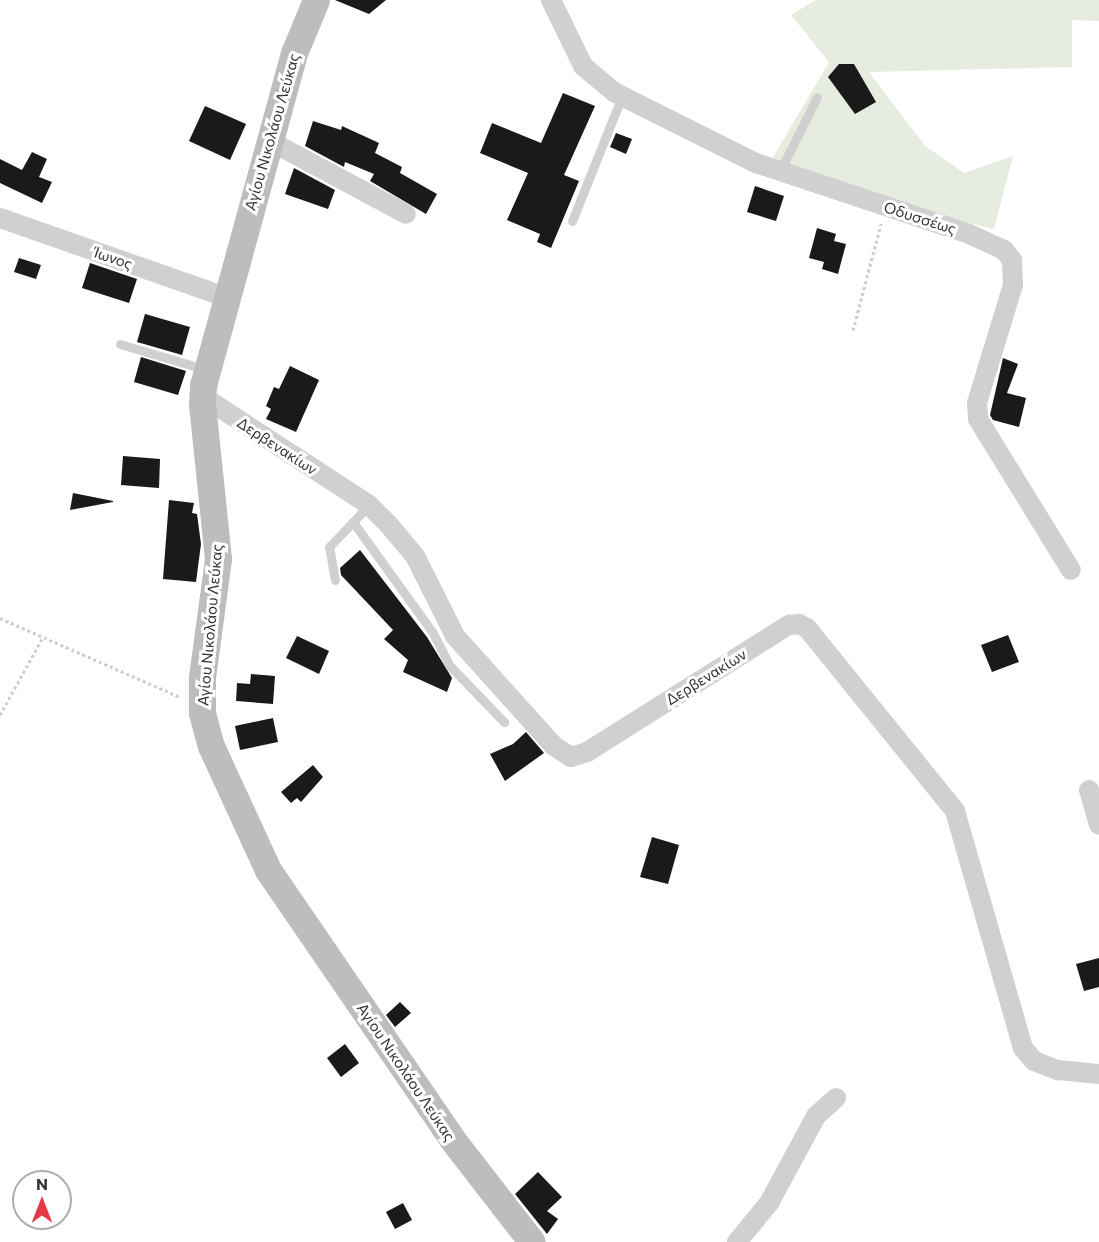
<!DOCTYPE html>
<html>
<head>
<meta charset="utf-8">
<style>
	body { margin:0 }
	#map { position:relative; width:1099px; height:1242px; overflow:hidden; background:#fff; font-family:Commissioner,sans-serif }
	div>[style] { position:absolute }
	.green>* { inset:0; background:#e6ecdf }
	.building>* { inset:0; background:#1a1a1a }
	.path>* { height:3px; margin-top:-1.5px; transform-origin:0; background:repeating-linear-gradient(90deg,#cdcdcd 0 3px,transparent 0 6px) }
	.service>* { height:9px; margin:-4.5px; padding:0 4.5px; transform-origin:4.5px; border-radius:4.5px; background:#d0d0d0 }
	.minor>* { height:20px; margin:-10px; padding:0 10px; transform-origin:10px; border-radius:10px; background:#d0d0d0 }
	.secondary>* { height:27px; margin:-13.5px; padding:0 13.5px; transform-origin:13.5px; border-radius:13.5px; background:#bdbdbd }
	span { translate:-50% -50%; white-space:nowrap; text-align:center; line-height:1.15; -webkit-text-stroke:6px #fff; paint-order:stroke }
	.street-label { font-size:15px; color:#333 }
	.north { position:absolute; left:12px; top:1170px; width:60px; height:60px; box-sizing:border-box; background:#fff; border:2px solid #adadad; border-radius:50%; rotate:0deg; font-size:16px; font-weight:700; line-height:24px; text-align:center; color:#333 }
	.north::after { content:''; display:block; margin:auto; width:21px; height:27px; background:#e63946; clip-path:polygon(50% 0,100% 100%,50% 72%,0 100%) }
</style>
</head>
<body>
<div id="map">
	<div class="green">
		<div style="clip-path:polygon(816px 0,1099px 0,1099px 21px,1072px 20px,1072px 67px,869px 72px,925px 146px,964px 173px,1013px 156px,994px 229px,875px 200px,772px 159px,829px 62px,791px 15px)"></div>
	</div>
	<div class="building">
		<div style="clip-path:polygon(335px 0,386px 0,369px 14px)"></div>
		<div style="clip-path:polygon(839px 64px,854px 64px,876px 102px,855px 114px,828px 77px)"></div>
		<div style="clip-path:polygon(563px 93px,595px 106px,564px 175px,579px 181px,551px 248px,537px 242px,540px 234px,507px 220px,528px 173px,480px 153px,492px 123px,541px 143px)"></div>
		<div style="clip-path:polygon(205px 106px,246px 124px,230px 160px,189px 141px)"></div>
		<div style="clip-path:polygon(313px 121px,341px 130px,342px 126px,379px 143px,375px 153px,402px 167px,400px 173px,437px 194px,426px 214px,370px 181px,374px 174px,345px 162px,344px 167px,305px 146px)"></div>
		<div style="clip-path:polygon(616px 133px,632px 139px,626px 154px,610px 147px)"></div>
		<div style="clip-path:polygon(32px 152px,47px 159px,39px 177px,52px 182px,42px 203px,0 183px,0 159px,22px 170px)"></div>
		<div style="clip-path:polygon(294px 168px,335px 190px,328px 209px,285px 194px)"></div>
		<div style="clip-path:polygon(755px 186px,784px 196px,776px 221px,747px 212px)"></div>
		<div style="clip-path:polygon(817px 228px,836px 234px,834px 241px,846px 244px,838px 274px,822px 269px,824px 262px,809px 258px)"></div>
		<div style="clip-path:polygon(19px 258px,41px 265px,36px 279px,14px 272px)"></div>
		<div style="clip-path:polygon(90px 263px,137px 279px,129px 303px,82px 288px)"></div>
		<div style="clip-path:polygon(145px 314px,190px 327px,182px 355px,137px 342px)"></div>
		<div style="clip-path:polygon(141px 357px,186px 371px,178px 395px,134px 382px)"></div>
		<div style="clip-path:polygon(1003px 358px,1018px 364px,1007px 393px,1026px 398px,1019px 427px,993px 420px,990px 415px)"></div>
		<div style="clip-path:polygon(290px 366px,319px 380px,296px 432px,266px 419px,271px 409px,266px 406px,274px 387px,279px 389px)"></div>
		<div style="clip-path:polygon(123px 456px,160px 459px,159px 488px,121px 485px)"></div>
		<div style="clip-path:polygon(73px 493px,113px 501px,113px 502px,70px 510px)"></div>
		<div style="clip-path:polygon(169px 500px,194px 503px,192px 513px,197px 514px,201px 544px,196px 582px,163px 579px)"></div>
		<div style="clip-path:polygon(360px 550px,427px 637px,452px 678px,447px 692px,403px 672px,408px 660px,384px 639px,393px 630px,341px 575px,340px 568px)"></div>
		<div style="clip-path:polygon(1008px 635px,1019px 662px,992px 672px,981px 645px)"></div>
		<div style="clip-path:polygon(297px 636px,329px 651px,319px 674px,286px 658px)"></div>
		<div style="clip-path:polygon(251px 674px,275px 676px,273px 704px,236px 701px,237px 683px,250px 684px)"></div>
		<div style="clip-path:polygon(273px 718px,278px 742px,240px 750px,235px 726px)"></div>
		<div style="clip-path:polygon(526px 732px,544px 753px,505px 781px,490px 754px,513px 744px)"></div>
		<div style="clip-path:polygon(313px 765px,323px 777px,301px 802px,297px 798px,291px 803px,281px 792px)"></div>
		<div style="clip-path:polygon(652px 837px,679px 845px,668px 884px,640px 877px)"></div>
		<div style="clip-path:polygon(1099px 958px,1099px 987px,1084px 991px,1076px 964px)"></div>
		<div style="clip-path:polygon(400px 1002px,411px 1013px,395px 1027px,386px 1015px)"></div>
		<div style="clip-path:polygon(345px 1044px,359px 1063px,341px 1077px,327px 1058px)"></div>
		<div style="clip-path:polygon(538px 1172px,562px 1197px,547px 1211px,558px 1219px,547px 1234px,515px 1194px)"></div>
		<div style="clip-path:polygon(403px 1203px,412px 1220px,395px 1229px,386px 1212px)"></div>
	</div>
	<div class="path">
		<div style="left:853px;top:330px;width:110px;rotate:-75.2deg"></div>
		<div style="left:0;top:618px;width:197px;rotate:23.7deg"></div>
		<div style="left:0;top:715px;width:89px;rotate:-61.1deg"></div>
	</div>
	<div class="service">
		<div style="left:781px;top:169px;width:80px;rotate:-63.4deg"></div>
		<div style="left:572px;top:221px;width:135px;rotate:-68.2deg"></div>
		<div style="left:120px;top:344px;width:88px;rotate:16.6deg"></div>
		<div style="left:353px;top:522px;width:137px;rotate:54.2deg"></div>
		<div style="left:433px;top:633px;width:37px;rotate:63deg"></div>
		<div style="left:450px;top:666px;width:78px;rotate:46deg"></div>
		<div style="left:335px;top:580px;width:34px;rotate:-100deg"></div>
		<div style="left:329px;top:547px;width:58px;rotate:-46.4deg"></div>
	</div>
	<div class="minor">
		<div style="left:551px;top:0;width:73px;rotate:64.1deg"></div>
		<div style="left:583px;top:66px;width:40px;rotate:40deg"></div>
		<div style="left:614px;top:92px;width:159px;rotate:26.6deg"></div>
		<div style="left:756px;top:163px;width:222px;rotate:18.4deg"></div>
		<div style="left:967px;top:233px;width:41px;rotate:24.7deg"></div>
		<div style="left:1004px;top:250px;width:13px;rotate:51deg"></div>
		<div style="left:1012px;top:260px;width:25px;rotate:88deg"></div>
		<div style="left:1013px;top:285px;width:123px;rotate:107deg"></div>
		<div style="left:977px;top:403px;width:16px;rotate:86deg"></div>
		<div style="left:978px;top:419px;width:177px;rotate:58.4deg"></div>
		<div style="left:270px;top:141px;width:154px;rotate:28.2deg"></div>
		<div style="left:0;top:218px;width:239px;rotate:19.3deg"></div>
		<div style="left:202px;top:396px;width:199px;rotate:33.1deg"></div>
		<div style="left:369px;top:505px;width:28px;rotate:45deg"></div>
		<div style="left:389px;top:525px;width:40px;rotate:50deg"></div>
		<div style="left:415px;top:556px;width:89px;rotate:63.4deg"></div>
		<div style="left:455px;top:636px;width:148px;rotate:48deg"></div>
		<div style="left:554px;top:746px;width:20px;rotate:33deg"></div>
		<div style="left:571px;top:757px;width:17px;rotate:-17deg"></div>
		<div style="left:587px;top:752px;width:239px;rotate:-32.2deg"></div>
		<div style="left:789px;top:625px;width:10px;rotate:-6deg"></div>
		<div style="left:799px;top:624px;width:9px;rotate:27deg"></div>
		<div style="left:807px;top:628px;width:235px;rotate:51deg"></div>
		<div style="left:955px;top:811px;width:247px;rotate:74deg"></div>
		<div style="left:1023px;top:1048px;width:17px;rotate:50deg"></div>
		<div style="left:1034px;top:1061px;width:26px;rotate:21deg"></div>
		<div style="left:1058px;top:1070px;width:41px;rotate:5.6deg"></div>
		<div style="left:1089px;top:790px;width:36px;rotate:74deg"></div>
		<div style="left:737px;top:1242px;width:50px;rotate:-50.6deg"></div>
		<div style="left:769px;top:1203px;width:99px;rotate:-61.6deg"></div>
		<div style="left:816px;top:1116px;width:27px;rotate:-42deg"></div>
	</div>
	<div class="secondary">
		<div style="left:316px;top:0;width:57px;rotate:112.5deg"></div>
		<div style="left:294px;top:53px;width:344px;rotate:105.3deg"></div>
		<div style="left:203px;top:385px;width:19px;rotate:93deg"></div>
		<div style="left:202px;top:404px;width:156px;rotate:84.1deg"></div>
		<div style="left:218px;top:559px;width:119px;rotate:97.7deg"></div>
		<div style="left:202px;top:677px;width:36px;rotate:90deg"></div>
		<div style="left:202px;top:713px;width:34px;rotate:75deg"></div>
		<div style="left:211px;top:746px;width:136px;rotate:65.3deg"></div>
		<div style="left:268px;top:870px;width:326px;rotate:55.6deg"></div>
		<div style="left:452px;top:1139px;width:130px;rotate:52.2deg"></div>
	</div>
	<div class="street-label">
		<span style="left:272px;top:132px;rotate:-74deg">Αγίου Νικολάου Λεύκας</span>
		<span style="left:920px;top:218px;rotate:18deg">Οδυσσέως</span>
		<span style="left:113px;top:258px;rotate:19deg">Ίωνος</span>
		<span style="left:277px;top:446px;rotate:33deg">Δερβενακίων</span>
		<span style="left:210px;top:625px;rotate:-85deg">Αγίου Νικολάου Λεύκας</span>
		<span style="left:706px;top:677px;rotate:-32deg">Δερβενακίων</span>
		<span style="left:406px;top:1072px;rotate:56deg">Αγίου Νικολάου Λεύκας</span>
	</div>
	<div class="north">N</div>
</div>
</body>
</html>
